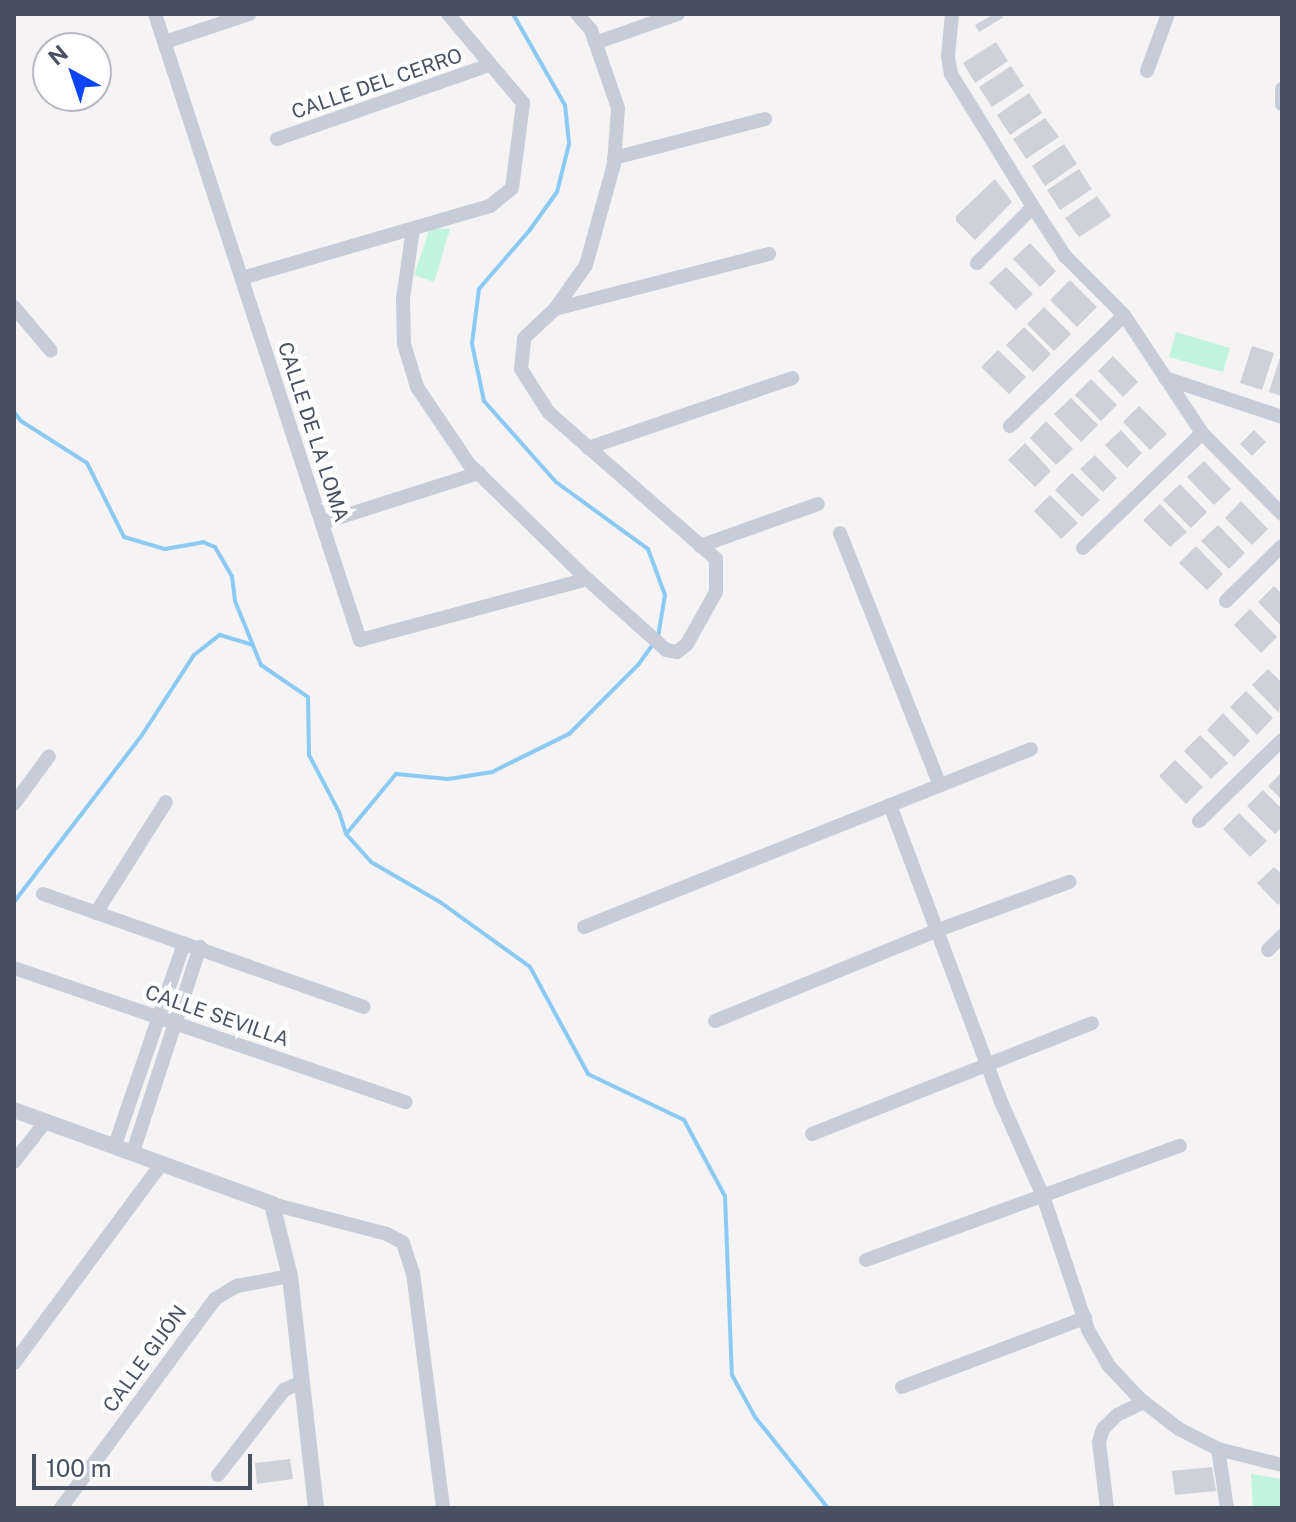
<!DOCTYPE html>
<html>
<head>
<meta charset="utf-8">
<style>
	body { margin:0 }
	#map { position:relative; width:1296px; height:1522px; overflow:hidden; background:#f5f3f3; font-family:"Public Sans",sans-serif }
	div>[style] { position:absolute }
	.green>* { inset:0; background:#c0f4de }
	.stream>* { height:4px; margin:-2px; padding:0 2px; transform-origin:2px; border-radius:2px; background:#8acaf4 }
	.building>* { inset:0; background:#cfd1d8 }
	.minor>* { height:14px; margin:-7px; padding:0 7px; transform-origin:7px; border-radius:7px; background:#c6ccd8 }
	.tertiary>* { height:16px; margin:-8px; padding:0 8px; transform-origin:8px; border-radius:8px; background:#c6ccd8 }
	span { translate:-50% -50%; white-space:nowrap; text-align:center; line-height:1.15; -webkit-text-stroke:8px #fff; paint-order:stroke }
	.street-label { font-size:20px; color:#485162 }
	.frame { position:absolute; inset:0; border:16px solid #485162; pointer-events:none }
	.north { position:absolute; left:32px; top:32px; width:80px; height:80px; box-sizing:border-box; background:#fff; border:2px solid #b6b9c0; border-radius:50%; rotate:320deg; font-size:22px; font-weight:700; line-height:32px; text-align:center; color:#485162 }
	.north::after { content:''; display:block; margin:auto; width:28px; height:36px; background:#0c45f6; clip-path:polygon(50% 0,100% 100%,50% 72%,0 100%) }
	.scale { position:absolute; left:32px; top:1454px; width:220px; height:36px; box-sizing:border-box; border:4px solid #485162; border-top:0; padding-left:10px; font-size:24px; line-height:28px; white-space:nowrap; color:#485162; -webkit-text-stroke:6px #fff; paint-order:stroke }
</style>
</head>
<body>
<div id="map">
	<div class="green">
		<div style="clip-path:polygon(430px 228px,450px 229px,434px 282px,414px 275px)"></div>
		<div style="clip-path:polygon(1176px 332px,1230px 348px,1223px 372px,1169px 357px)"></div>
		<div style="clip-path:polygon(1251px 1474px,1282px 1479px,1282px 1508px,1253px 1508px)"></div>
	</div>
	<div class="stream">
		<div style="left:513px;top:14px;width:105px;rotate:60.3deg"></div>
		<div style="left:565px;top:105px;width:39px;rotate:84deg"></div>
		<div style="left:569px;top:144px;width:49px;rotate:104deg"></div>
		<div style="left:557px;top:192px;width:48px;rotate:125.7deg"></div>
		<div style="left:529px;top:231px;width:77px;rotate:130.8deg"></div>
		<div style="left:479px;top:289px;width:55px;rotate:97.3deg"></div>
		<div style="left:472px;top:344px;width:58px;rotate:78.1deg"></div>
		<div style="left:484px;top:401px;width:108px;rotate:48.4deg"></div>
		<div style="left:556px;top:482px;width:114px;rotate:36.1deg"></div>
		<div style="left:648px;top:549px;width:49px;rotate:69.7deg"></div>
		<div style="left:665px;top:595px;width:43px;rotate:99.5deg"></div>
		<div style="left:14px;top:412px;width:11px;rotate:52deg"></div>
		<div style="left:21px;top:421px;width:78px;rotate:32.5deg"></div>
		<div style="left:87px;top:463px;width:83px;rotate:63.4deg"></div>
		<div style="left:124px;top:537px;width:43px;rotate:16.3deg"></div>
		<div style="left:165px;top:549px;width:39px;rotate:-10deg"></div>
		<div style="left:203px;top:542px;width:13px;rotate:23deg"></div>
		<div style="left:215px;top:547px;width:34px;rotate:60deg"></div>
		<div style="left:232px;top:576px;width:25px;rotate:83deg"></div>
		<div style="left:235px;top:601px;width:69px;rotate:67.9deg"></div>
		<div style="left:261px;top:665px;width:57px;rotate:34.2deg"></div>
		<div style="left:308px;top:697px;width:58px;rotate:89deg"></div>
		<div style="left:309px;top:755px;width:64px;rotate:62.2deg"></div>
		<div style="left:339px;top:812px;width:23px;rotate:72deg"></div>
		<div style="left:346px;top:834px;width:38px;rotate:48deg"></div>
		<div style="left:371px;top:862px;width:80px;rotate:30.1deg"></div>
		<div style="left:440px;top:902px;width:111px;rotate:35.8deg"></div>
		<div style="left:530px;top:967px;width:122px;rotate:61.5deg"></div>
		<div style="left:588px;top:1074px;width:106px;rotate:25.6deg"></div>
		<div style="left:684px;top:1120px;width:86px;rotate:61.7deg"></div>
		<div style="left:725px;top:1196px;width:179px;rotate:87.8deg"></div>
		<div style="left:732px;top:1375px;width:48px;rotate:61.3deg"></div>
		<div style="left:755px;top:1417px;width:117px;rotate:51.3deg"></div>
		<div style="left:347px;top:833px;width:77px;rotate:-50.3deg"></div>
		<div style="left:396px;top:774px;width:52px;rotate:5.5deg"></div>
		<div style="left:448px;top:779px;width:45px;rotate:-9deg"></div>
		<div style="left:492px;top:772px;width:86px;rotate:-26.3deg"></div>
		<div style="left:569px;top:734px;width:98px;rotate:-45deg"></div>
		<div style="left:638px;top:665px;width:26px;rotate:-54deg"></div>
		<div style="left:14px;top:902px;width:210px;rotate:-52.5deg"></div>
		<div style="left:142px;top:735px;width:95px;rotate:-57deg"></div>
		<div style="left:194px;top:655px;width:33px;rotate:-38deg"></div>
		<div style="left:220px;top:635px;width:34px;rotate:17deg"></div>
	</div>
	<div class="building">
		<div style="clip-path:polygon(994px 14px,1004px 17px,979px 32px,975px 25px)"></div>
		<div style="clip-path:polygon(996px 42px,1008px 61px,975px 83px,963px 63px)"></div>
		<div style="clip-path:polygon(1011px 66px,1024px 86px,992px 107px,979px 87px)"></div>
		<div style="clip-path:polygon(1029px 93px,1042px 113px,1010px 135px,997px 115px)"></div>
		<div style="clip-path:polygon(1045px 118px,1059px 137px,1026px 159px,1013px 139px)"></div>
		<div style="clip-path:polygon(1064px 144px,1077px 164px,1045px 186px,1032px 166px)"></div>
		<div style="clip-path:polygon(1079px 169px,1092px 189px,1060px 210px,1047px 190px)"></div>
		<div style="clip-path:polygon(995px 179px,1012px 202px,975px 240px,956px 221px,956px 216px)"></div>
		<div style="clip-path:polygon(1097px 196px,1111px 216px,1079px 237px,1065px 218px)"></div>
		<div style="clip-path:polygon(1030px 243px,1056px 271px,1040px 287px,1013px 259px)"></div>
		<div style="clip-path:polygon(1006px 267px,1033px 294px,1016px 310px,989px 283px)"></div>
		<div style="clip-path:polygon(1070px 280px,1097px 307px,1077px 327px,1050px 300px)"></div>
		<div style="clip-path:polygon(1044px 307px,1071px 334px,1054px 351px,1027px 324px)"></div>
		<div style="clip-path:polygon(1024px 327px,1051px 354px,1033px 372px,1006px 345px)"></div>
		<div style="clip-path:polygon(1252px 346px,1274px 353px,1262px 390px,1240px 383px)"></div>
		<div style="clip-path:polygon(998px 350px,1026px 377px,1009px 394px,981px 367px)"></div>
		<div style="clip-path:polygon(1281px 354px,1282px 354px,1282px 396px,1269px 392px)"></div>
		<div style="clip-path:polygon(1113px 356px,1138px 382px,1123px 397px,1098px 371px)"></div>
		<div style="clip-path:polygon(1091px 379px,1117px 405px,1101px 421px,1075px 395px)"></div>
		<div style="clip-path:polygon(1071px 398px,1098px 425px,1081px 442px,1054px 414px)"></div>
		<div style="clip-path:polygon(1139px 406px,1167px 434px,1150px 450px,1123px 422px)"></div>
		<div style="clip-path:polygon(1046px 421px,1073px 449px,1056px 465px,1030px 438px)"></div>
		<div style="clip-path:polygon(1121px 430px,1142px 453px,1127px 468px,1105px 445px)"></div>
		<div style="clip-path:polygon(1254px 430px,1266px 442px,1252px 456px,1240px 444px)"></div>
		<div style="clip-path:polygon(1025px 443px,1051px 471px,1035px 487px,1008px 460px)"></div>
		<div style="clip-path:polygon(1095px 455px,1117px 478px,1103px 492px,1080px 469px)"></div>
		<div style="clip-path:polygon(1204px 461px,1231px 489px,1214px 505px,1187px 477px)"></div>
		<div style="clip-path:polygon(1072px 473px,1100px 500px,1082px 517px,1055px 490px)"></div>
		<div style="clip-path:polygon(1180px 484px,1207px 512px,1191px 528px,1163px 500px)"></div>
		<div style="clip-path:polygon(1050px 495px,1078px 523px,1061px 539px,1034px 511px)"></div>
		<div style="clip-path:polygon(1241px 501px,1268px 529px,1252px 545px,1225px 518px)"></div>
		<div style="clip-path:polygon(1160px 504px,1187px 532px,1170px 547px,1143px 520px)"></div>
		<div style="clip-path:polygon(1218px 525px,1245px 553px,1229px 569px,1201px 541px)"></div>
		<div style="clip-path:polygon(1196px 546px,1223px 574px,1207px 590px,1179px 563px)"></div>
		<div style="clip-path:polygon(1274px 586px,1282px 594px,1282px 627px,1258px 602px)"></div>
		<div style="clip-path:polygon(1250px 609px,1277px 637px,1261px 653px,1234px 625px)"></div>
		<div style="clip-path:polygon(1268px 669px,1282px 683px,1279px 713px,1252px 685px)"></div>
		<div style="clip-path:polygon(1246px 691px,1273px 718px,1257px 735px,1230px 707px)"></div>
		<div style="clip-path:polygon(1223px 713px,1250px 741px,1234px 757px,1207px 730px)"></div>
		<div style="clip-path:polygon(1200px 735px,1228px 763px,1211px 779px,1184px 751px)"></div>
		<div style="clip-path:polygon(1175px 760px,1203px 787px,1186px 804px,1159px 776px)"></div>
		<div style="clip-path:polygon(1282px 772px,1282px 800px,1268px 786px)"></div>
		<div style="clip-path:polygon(1263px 790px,1282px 809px,1282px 827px,1275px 834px,1247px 806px)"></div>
		<div style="clip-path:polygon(1239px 813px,1267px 841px,1250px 857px,1223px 829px)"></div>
		<div style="clip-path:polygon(1274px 867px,1282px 874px,1282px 901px,1278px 905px,1257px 883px)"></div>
		<div style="clip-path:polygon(290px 1459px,293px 1479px,257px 1484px,255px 1463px)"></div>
		<div style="clip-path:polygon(1212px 1467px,1216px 1491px,1175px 1495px,1172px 1471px)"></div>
	</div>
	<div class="minor">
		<div style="left:155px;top:14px;width:659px;rotate:71.87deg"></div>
		<div style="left:360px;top:640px;width:235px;rotate:-15deg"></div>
		<div style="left:952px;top:14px;width:42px;rotate:95.4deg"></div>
		<div style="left:948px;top:56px;width:18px;rotate:81deg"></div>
		<div style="left:951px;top:74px;width:156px;rotate:58.3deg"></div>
		<div style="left:1033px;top:207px;width:59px;rotate:56.9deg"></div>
		<div style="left:1065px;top:256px;width:83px;rotate:45deg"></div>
		<div style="left:1124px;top:315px;width:141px;rotate:56.5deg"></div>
		<div style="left:1202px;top:433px;width:114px;rotate:45.4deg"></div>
		<div style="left:165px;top:42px;width:89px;rotate:-18.4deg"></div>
		<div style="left:595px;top:43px;width:88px;rotate:-19.3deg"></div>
		<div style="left:1147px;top:71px;width:61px;rotate:-69.8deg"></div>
		<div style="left:1282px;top:89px;width:15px;rotate:90deg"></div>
		<div style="left:277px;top:139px;width:225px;rotate:-19.2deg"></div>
		<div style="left:614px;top:158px;width:156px;rotate:-14.5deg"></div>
		<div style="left:413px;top:229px;width:70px;rotate:98.2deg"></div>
		<div style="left:403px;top:298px;width:46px;rotate:88.8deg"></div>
		<div style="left:404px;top:344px;width:45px;rotate:73.2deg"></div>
		<div style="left:417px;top:387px;width:93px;rotate:56deg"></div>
		<div style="left:469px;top:464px;width:165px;rotate:44.3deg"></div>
		<div style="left:587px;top:579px;width:106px;rotate:41.9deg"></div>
		<div style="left:666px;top:650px;width:11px;rotate:10deg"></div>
		<div style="left:677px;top:652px;width:13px;rotate:-39deg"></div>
		<div style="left:687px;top:644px;width:60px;rotate:-60.9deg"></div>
		<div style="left:716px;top:592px;width:33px;rotate:-90deg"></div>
		<div style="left:716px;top:559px;width:222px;rotate:-138.8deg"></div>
		<div style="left:549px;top:413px;width:52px;rotate:-122.5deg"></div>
		<div style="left:521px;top:369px;width:31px;rotate:-84deg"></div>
		<div style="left:524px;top:338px;width:42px;rotate:-43.1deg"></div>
		<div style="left:555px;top:309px;width:54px;rotate:-54.8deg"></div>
		<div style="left:586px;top:265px;width:105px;rotate:-74.5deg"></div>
		<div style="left:614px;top:164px;width:56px;rotate:-85.9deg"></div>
		<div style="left:618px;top:108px;width:83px;rotate:-109.1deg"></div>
		<div style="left:591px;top:30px;width:21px;rotate:-131deg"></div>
		<div style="left:977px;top:263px;width:79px;rotate:-45deg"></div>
		<div style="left:242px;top:278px;width:258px;rotate:-16.2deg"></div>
		<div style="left:490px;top:206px;width:28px;rotate:-39deg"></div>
		<div style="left:512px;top:188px;width:86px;rotate:-82.6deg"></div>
		<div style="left:523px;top:103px;width:116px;rotate:-130.1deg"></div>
		<div style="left:14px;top:307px;width:57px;rotate:49.9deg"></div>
		<div style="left:555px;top:309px;width:221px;rotate:-14.4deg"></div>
		<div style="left:1165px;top:378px;width:123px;rotate:18.4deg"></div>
		<div style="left:1010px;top:426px;width:159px;rotate:-44.2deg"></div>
		<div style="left:588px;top:448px;width:216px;rotate:-18.9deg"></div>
		<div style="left:322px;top:523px;width:165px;rotate:-17.7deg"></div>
		<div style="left:840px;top:533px;width:271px;rotate:68.4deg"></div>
		<div style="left:700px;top:546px;width:125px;rotate:-19.6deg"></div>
		<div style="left:1083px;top:548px;width:165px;rotate:-44deg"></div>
		<div style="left:1226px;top:601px;width:78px;rotate:-44.5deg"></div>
		<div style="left:14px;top:804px;width:59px;rotate:-53.9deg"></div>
		<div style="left:890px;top:805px;width:319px;rotate:69.5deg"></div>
		<div style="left:1002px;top:1104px;width:101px;rotate:66deg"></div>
		<div style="left:1043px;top:1196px;width:141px;rotate:71.4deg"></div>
		<div style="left:1088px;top:1330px;width:42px;rotate:59.7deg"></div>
		<div style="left:1109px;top:1366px;width:45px;rotate:46.8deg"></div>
		<div style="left:1140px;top:1399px;width:49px;rotate:37.6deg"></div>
		<div style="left:1179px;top:1429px;width:44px;rotate:27.1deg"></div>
		<div style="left:1218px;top:1449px;width:66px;rotate:14deg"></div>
		<div style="left:1199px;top:821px;width:116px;rotate:-44.3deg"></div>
		<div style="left:43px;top:894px;width:340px;rotate:19.4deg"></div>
		<div style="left:96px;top:913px;width:131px;rotate:-57.8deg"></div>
		<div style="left:584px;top:927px;width:481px;rotate:-21.7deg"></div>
		<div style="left:1268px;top:950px;width:20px;rotate:-45deg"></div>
		<div style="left:14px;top:968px;width:414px;rotate:18.9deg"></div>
		<div style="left:715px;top:1021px;width:241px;rotate:-22.2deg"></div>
		<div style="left:938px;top:930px;width:140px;rotate:-20.1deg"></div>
		<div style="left:812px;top:1134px;width:301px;rotate:-21.6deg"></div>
		<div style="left:115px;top:1145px;width:213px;rotate:-71.1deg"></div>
		<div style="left:133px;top:1152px;width:216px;rotate:-71.9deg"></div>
		<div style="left:14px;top:1162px;width:52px;rotate:-52deg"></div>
		<div style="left:272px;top:1204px;width:119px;rotate:14.6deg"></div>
		<div style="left:387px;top:1234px;width:18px;rotate:29deg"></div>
		<div style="left:403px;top:1243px;width:32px;rotate:72deg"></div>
		<div style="left:413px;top:1273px;width:237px;rotate:82.7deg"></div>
		<div style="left:866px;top:1260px;width:334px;rotate:-20deg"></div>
		<div style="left:14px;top:1363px;width:249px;rotate:-53.5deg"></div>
		<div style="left:902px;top:1387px;width:196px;rotate:-20.7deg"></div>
		<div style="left:1218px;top:1449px;width:60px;rotate:81.3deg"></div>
		<div style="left:218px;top:1475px;width:108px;rotate:-52.2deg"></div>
		<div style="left:284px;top:1390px;width:20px;rotate:-24deg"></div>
		<div style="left:61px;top:1508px;width:260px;rotate:-53.6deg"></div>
		<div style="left:215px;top:1299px;width:26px;rotate:-31deg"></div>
		<div style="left:237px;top:1286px;width:54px;rotate:-10.7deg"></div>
		<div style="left:1107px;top:1508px;width:66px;rotate:-96.9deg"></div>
		<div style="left:1099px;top:1442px;width:14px;rotate:-73deg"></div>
		<div style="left:1103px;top:1429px;width:20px;rotate:-45deg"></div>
		<div style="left:1117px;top:1415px;width:30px;rotate:-26deg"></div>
	</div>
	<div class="tertiary">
		<div style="left:14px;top:1110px;width:275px;rotate:20deg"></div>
		<div style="left:272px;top:1204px;width:74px;rotate:76deg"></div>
		<div style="left:290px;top:1276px;width:233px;rotate:83.6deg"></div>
	</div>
	<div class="street-label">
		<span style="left:377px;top:84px;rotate:-19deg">CALLE DEL CERRO</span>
		<span style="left:313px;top:432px;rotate:72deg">CALLE DE LA LOMA</span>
		<span style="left:217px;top:1016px;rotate:19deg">CALLE SEVILLA</span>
		<span style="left:145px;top:1359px;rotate:-54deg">CALLE GIJÓN</span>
	</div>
	<div class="frame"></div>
	<div class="north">N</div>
	<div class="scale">100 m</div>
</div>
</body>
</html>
